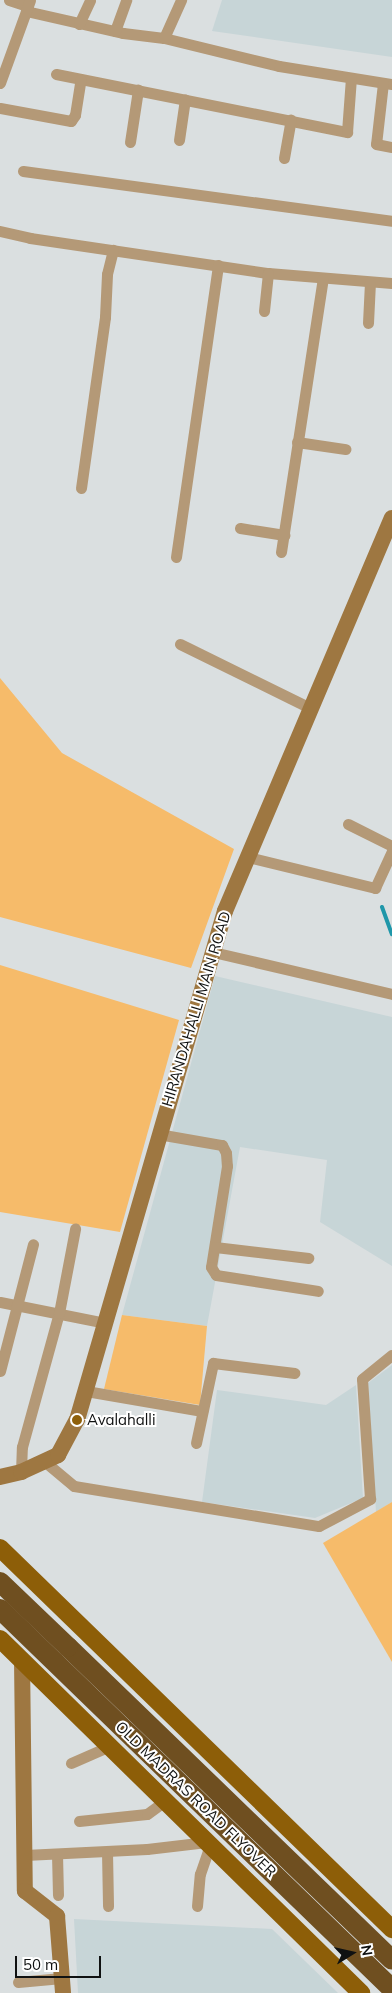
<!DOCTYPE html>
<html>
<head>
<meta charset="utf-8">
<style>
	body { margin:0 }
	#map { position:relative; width:392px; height:1993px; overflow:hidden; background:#dadfe0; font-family:Mulish,sans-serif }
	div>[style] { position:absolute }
	.built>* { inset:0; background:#c7d5d7 }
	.green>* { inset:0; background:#f6bb6a }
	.stream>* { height:4px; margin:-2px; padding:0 2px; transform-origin:2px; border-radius:2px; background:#1f97a9 }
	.street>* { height:11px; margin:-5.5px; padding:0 5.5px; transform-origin:5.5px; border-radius:5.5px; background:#b49977 }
	.secondary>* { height:16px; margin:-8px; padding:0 8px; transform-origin:8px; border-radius:8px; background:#9e7741 }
	.primary>* { height:18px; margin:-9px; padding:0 9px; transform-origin:9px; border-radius:9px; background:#8d5e08 }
	.highway>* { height:20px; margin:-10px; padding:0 10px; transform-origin:10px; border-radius:10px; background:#6f4f20 }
	.highway-bridge>* { height:20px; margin:-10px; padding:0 10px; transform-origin:10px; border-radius:10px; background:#6f4f20 }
	.dots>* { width:14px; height:14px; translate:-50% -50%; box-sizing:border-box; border:2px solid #fff; border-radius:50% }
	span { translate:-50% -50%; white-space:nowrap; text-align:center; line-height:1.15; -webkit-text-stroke:4px #fff; paint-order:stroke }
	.street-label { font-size:15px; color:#0f1111 }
	.poi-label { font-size:15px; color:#0f1111 }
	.left { translate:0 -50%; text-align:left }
	.north { position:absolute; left:327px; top:1928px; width:50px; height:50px; -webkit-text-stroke:4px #fff; paint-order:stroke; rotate:80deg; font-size:14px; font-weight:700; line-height:20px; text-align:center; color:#0f1111 }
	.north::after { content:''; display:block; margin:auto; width:18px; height:22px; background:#0f1111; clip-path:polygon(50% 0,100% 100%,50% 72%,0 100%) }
	.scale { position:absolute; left:15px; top:1956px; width:86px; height:22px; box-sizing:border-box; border:2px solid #0f1111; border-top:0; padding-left:6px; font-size:15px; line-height:18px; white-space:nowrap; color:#0f1111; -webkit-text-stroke:4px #fff; paint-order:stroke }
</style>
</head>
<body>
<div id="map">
	<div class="built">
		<div style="clip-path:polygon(222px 0,392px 0,392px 57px,212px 31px)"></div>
		<div style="clip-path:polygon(215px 976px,392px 1017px,392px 1266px,320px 1222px,327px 1160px,240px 1147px,207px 1326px,122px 1315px)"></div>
		<div style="clip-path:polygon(392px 1365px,392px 1502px,376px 1512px,368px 1383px)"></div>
		<div style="clip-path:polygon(356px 1385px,363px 1498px,315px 1518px,202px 1502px,217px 1390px,326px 1405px)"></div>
		<div style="clip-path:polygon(74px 1919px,272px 1929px,338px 1993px,78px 1993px)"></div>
	</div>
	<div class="green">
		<div style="clip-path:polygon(0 678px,62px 753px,234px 849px,191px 968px,0 917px)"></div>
		<div style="clip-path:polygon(0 965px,179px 1020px,120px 1232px,0 1212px)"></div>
		<div style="clip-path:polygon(122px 1315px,207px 1326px,200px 1405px,104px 1389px)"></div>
		<div style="clip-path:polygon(392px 1502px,392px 1662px,323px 1543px)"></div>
	</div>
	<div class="stream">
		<div style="left:382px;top:907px;width:29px;rotate:70deg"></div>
	</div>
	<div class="street">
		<div style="left:9px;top:0;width:20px;rotate:18deg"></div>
		<div style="left:26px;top:11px;width:99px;rotate:12.8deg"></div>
		<div style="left:123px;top:33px;width:41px;rotate:7deg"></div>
		<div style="left:164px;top:38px;width:118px;rotate:13.7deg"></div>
		<div style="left:279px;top:66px;width:114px;rotate:9.1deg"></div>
		<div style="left:79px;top:24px;width:26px;rotate:-65deg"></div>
		<div style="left:115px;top:31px;width:33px;rotate:-70deg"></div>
		<div style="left:164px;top:38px;width:42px;rotate:-65.9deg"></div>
		<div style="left:56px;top:74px;width:297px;rotate:11.3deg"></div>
		<div style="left:347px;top:132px;width:54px;rotate:-85.8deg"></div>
		<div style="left:0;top:83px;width:88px;rotate:-70.1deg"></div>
		<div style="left:383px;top:83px;width:61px;rotate:96.5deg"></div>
		<div style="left:376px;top:144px;width:16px;rotate:11deg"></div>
		<div style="left:0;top:108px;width:72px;rotate:10.4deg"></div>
		<div style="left:71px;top:121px;width:7px;rotate:-56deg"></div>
		<div style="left:75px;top:115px;width:36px;rotate:-81deg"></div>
		<div style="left:179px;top:140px;width:41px;rotate:-81.7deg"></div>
		<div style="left:130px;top:142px;width:53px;rotate:-81.3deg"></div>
		<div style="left:284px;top:158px;width:39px;rotate:-80deg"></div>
		<div style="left:23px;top:171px;width:372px;rotate:7.7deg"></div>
		<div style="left:0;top:231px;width:31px;rotate:13deg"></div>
		<div style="left:30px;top:238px;width:241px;rotate:8.4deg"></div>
		<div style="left:268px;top:273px;width:124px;rotate:4.6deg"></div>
		<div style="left:264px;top:311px;width:38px;rotate:-84deg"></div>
		<div style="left:368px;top:323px;width:41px;rotate:-87.2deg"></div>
		<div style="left:297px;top:442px;width:49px;rotate:8.3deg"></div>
		<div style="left:81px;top:488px;width:173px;rotate:-82deg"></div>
		<div style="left:105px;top:317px;width:43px;rotate:-87.3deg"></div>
		<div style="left:107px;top:274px;width:25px;rotate:-76deg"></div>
		<div style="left:240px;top:528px;width:45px;rotate:9deg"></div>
		<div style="left:281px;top:552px;width:276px;rotate:-81.3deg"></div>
		<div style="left:176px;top:557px;width:295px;rotate:-81.8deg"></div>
		<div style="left:180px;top:644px;width:145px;rotate:26.2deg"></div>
		<div style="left:348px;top:824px;width:49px;rotate:26.6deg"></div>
		<div style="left:248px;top:857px;width:131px;rotate:13.7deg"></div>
		<div style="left:375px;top:888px;width:41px;rotate:-65.3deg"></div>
		<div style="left:213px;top:952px;width:184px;rotate:13.2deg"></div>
		<div style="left:158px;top:1134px;width:65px;rotate:9.8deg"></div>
		<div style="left:222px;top:1145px;width:9px;rotate:63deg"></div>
		<div style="left:226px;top:1153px;width:13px;rotate:86deg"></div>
		<div style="left:227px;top:1166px;width:102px;rotate:99deg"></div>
		<div style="left:211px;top:1267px;width:9px;rotate:58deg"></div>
		<div style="left:216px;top:1275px;width:103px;rotate:8.9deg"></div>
		<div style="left:215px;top:1247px;width:94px;rotate:6.7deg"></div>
		<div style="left:0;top:1302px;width:107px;rotate:11.3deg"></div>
		<div style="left:0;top:1371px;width:131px;rotate:-75.4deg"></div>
		<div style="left:86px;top:1391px;width:118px;rotate:9.8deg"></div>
		<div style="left:196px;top:1443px;width:82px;rotate:-78deg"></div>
		<div style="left:213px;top:1363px;width:82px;rotate:7deg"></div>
		<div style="left:44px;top:1461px;width:39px;rotate:40deg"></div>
		<div style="left:74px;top:1486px;width:248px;rotate:9.3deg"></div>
		<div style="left:319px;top:1526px;width:58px;rotate:-27.9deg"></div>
		<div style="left:370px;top:1499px;width:120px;rotate:-93.8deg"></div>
		<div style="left:362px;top:1379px;width:38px;rotate:-39deg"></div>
		<div style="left:21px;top:1472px;width:25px;rotate:-88deg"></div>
		<div style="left:22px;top:1447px;width:139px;rotate:-74.6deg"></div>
		<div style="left:59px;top:1313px;width:86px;rotate:-79.2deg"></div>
		<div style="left:71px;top:1763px;width:43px;rotate:-23.6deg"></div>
		<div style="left:79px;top:1821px;width:68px;rotate:-5.9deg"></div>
		<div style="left:147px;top:1814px;width:22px;rotate:-36deg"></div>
		<div style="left:107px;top:1852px;width:54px;rotate:88.9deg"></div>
		<div style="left:57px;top:1854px;width:41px;rotate:88.6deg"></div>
		<div style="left:25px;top:1855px;width:122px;rotate:-2.8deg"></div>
		<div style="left:147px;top:1849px;width:60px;rotate:-6.7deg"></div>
		<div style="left:197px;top:1906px;width:32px;rotate:-85deg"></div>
		<div style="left:200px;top:1874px;width:31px;rotate:-71deg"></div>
		<div style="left:18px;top:1982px;width:44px;rotate:-5.2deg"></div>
	</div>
	<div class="secondary">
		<div style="left:0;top:1477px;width:22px;rotate:-13deg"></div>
		<div style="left:21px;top:1472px;width:41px;rotate:-24.7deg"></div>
		<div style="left:58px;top:1455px;width:40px;rotate:-62deg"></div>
		<div style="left:77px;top:1420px;width:530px;rotate:-73.79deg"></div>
		<div style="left:225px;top:911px;width:427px;rotate:-67deg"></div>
		<div style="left:22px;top:1660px;width:231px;rotate:89.3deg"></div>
		<div style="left:25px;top:1891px;width:41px;rotate:38deg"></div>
		<div style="left:57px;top:1916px;width:77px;rotate:85.5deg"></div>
	</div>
	<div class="primary">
		<div style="left:0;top:1548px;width:547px;rotate:44.18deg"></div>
		<div style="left:0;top:1639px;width:506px;rotate:44.44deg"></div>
	</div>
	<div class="highway">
		<div style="left:0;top:1609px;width:546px;rotate:44.11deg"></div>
		<div style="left:68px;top:1647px;width:450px;rotate:44deg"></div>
	</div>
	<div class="highway-bridge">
		<div style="left:0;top:1582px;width:94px;rotate:43.7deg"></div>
	</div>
	<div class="dots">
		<div style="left:77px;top:1420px;background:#8f600b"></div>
	</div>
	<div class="street-label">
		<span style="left:196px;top:1009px;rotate:-73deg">HIRANDAHALLI MAIN ROAD</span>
		<span style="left:196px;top:1799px;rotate:44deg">OLD MADRAS ROAD FLYOVER</span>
	</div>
	<div class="poi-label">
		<span class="left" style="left:87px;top:1420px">Avalahalli</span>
	</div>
	<div class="north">N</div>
	<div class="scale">50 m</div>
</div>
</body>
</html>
